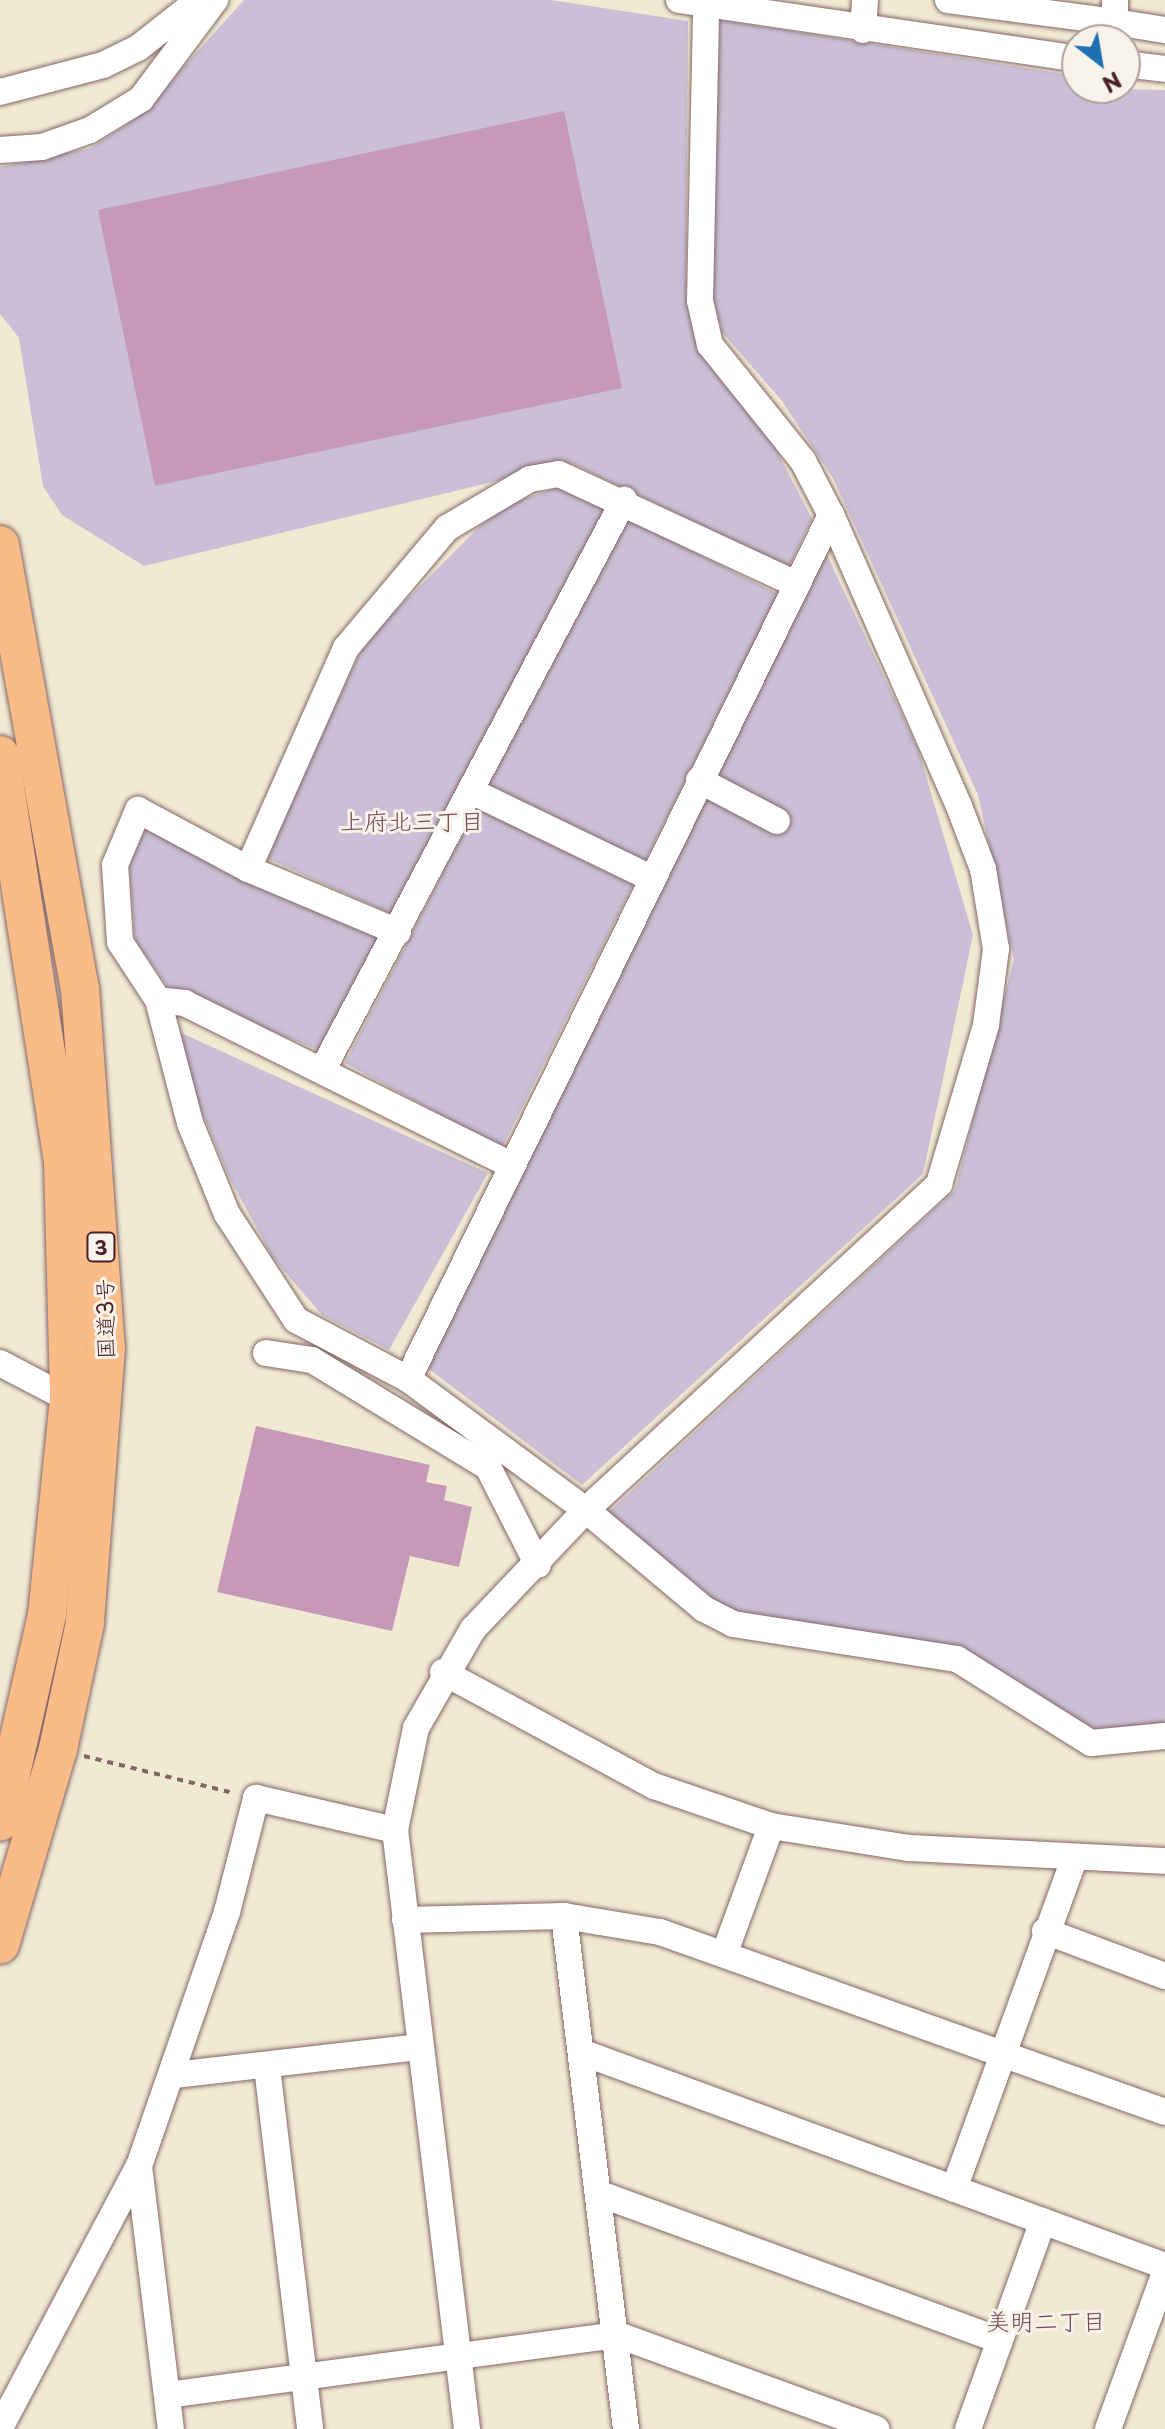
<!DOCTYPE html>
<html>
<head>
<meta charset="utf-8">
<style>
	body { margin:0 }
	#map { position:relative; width:1165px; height:2429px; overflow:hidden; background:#f1ead3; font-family:"Playpen Sans","Klee One",sans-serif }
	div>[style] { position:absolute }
	.industrial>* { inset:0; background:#cabfd6 }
	.building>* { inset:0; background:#c599b7 }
	.path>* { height:4px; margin-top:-2px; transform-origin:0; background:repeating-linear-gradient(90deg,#846666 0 6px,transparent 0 12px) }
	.roads { filter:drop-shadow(0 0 2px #846666) drop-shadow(0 0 2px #846666) }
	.minor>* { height:26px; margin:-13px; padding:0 13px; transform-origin:13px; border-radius:13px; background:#fff }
	.highway>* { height:38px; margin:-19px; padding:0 19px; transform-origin:19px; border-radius:19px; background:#f9bc89 }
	span { translate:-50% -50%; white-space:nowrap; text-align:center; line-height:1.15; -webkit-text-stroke:6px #f7f3e8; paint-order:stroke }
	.shield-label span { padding:2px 6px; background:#f7f3e8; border:2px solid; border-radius:6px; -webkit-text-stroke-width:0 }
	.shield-label { font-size:20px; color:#4a1f2b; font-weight:700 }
	.street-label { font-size:22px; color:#4a1f2b }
	.neighbourhood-label { font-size:24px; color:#754a5c }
	.north { position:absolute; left:1061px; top:24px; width:80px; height:80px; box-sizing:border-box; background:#f7f3e8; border:2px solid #b29e9c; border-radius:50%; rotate:149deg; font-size:22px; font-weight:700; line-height:32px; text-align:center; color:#4a1f2b }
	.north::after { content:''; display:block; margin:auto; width:28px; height:36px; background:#1f6fb2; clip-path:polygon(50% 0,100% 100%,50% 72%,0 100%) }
</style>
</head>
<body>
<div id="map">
	<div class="industrial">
		<div style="clip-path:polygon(244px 0,551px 0,688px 21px,686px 297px,697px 345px,762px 422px,812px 519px,789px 567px,571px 463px,144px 566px,62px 515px,43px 486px,19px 338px,0 314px,0 167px,91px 148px,138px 117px)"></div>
		<div style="clip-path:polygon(720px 20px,1077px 76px,1077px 88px,1165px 90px,1165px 1723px,1091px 1731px,940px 1643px,766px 1623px,721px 1606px,608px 1513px,955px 1190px,1014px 959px,978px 795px,833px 478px,782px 401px,722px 332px,710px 285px)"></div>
		<div style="clip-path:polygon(561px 487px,607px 509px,394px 915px,264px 857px,366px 640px,500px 506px)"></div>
		<div style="clip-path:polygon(626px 518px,778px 594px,502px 1148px,345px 1063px)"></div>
		<div style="clip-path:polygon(826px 553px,918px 749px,973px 935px,923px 1174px,582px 1485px,425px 1366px)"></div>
		<div style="clip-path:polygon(146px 829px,381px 936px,321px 1051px,171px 991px,135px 940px,129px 863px)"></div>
		<div style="clip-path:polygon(166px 1026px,488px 1173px,389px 1350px,322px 1315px,273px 1258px,230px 1179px)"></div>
	</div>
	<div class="building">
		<div style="clip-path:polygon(564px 111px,622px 388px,155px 486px,98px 210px)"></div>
		<div style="clip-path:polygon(256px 1426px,430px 1465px,426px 1482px,447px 1486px,444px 1500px,472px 1507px,459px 1567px,410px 1556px,392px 1631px,217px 1592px)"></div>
	</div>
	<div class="path">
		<div style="left:84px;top:1756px;width:154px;rotate:13.9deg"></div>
	</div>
	<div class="roads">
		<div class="minor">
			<div style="left:679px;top:0;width:402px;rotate:8.4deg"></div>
			<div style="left:948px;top:0;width:168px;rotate:7.5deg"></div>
			<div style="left:1115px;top:22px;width:22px;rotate:-90deg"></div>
			<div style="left:1115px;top:22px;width:51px;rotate:9.1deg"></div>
			<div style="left:863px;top:30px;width:30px;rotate:-86deg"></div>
			<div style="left:1125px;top:64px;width:40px;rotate:7.1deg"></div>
			<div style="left:0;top:92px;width:106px;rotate:-14.7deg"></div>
			<div style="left:103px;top:65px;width:39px;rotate:-26deg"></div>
			<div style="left:138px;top:48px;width:78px;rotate:-38.2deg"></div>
			<div style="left:0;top:150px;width:42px;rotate:-4.1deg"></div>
			<div style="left:42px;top:147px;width:51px;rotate:-19.5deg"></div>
			<div style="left:90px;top:130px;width:60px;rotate:-31.3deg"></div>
			<div style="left:141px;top:99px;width:124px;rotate:-53.2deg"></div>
			<div style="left:699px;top:780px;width:88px;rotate:27.7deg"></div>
			<div style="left:471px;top:791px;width:200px;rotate:25.8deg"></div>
			<div style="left:398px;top:932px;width:163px;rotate:-157.2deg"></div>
			<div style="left:248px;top:869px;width:242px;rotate:-66.1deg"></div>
			<div style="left:346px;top:648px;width:157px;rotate:-49.9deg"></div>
			<div style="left:447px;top:528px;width:96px;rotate:-30.6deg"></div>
			<div style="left:530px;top:479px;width:29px;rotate:-10deg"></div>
			<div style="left:559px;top:474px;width:261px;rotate:24.9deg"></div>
			<div style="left:158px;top:1000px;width:69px;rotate:-123.2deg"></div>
			<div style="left:120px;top:942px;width:77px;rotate:-93.7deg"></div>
			<div style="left:115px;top:865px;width:60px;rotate:-67.3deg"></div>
			<div style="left:138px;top:810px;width:125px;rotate:28.2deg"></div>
			<div style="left:323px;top:1069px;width:644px;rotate:-62.12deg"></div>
			<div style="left:509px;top:1164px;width:362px;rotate:-153.6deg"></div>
			<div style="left:185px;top:1003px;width:27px;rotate:-174deg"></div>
			<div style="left:158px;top:1000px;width:127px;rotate:75.4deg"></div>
			<div style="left:190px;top:1123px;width:98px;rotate:67.9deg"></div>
			<div style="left:227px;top:1214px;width:126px;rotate:56.9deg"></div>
			<div style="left:296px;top:1320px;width:127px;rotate:27.8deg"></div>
			<div style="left:408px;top:1379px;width:221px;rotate:36.4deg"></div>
			<div style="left:586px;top:1510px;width:154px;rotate:40deg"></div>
			<div style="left:704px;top:1609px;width:33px;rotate:27deg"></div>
			<div style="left:733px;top:1624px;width:227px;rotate:8.9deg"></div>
			<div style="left:957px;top:1659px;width:158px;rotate:32.1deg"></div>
			<div style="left:1091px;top:1743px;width:74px;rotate:-5.4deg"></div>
			<div style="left:266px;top:1353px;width:47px;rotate:8.7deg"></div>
			<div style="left:312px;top:1360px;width:206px;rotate:31.3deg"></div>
			<div style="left:488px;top:1467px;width:110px;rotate:63deg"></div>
			<div style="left:0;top:1363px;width:78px;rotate:27.6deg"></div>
			<div style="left:408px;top:1379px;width:962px;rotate:-63.91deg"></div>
			<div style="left:443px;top:1672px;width:240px;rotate:28.4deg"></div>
			<div style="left:654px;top:1786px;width:124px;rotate:18.9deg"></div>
			<div style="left:771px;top:1826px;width:140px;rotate:9.1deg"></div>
			<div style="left:909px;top:1848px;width:256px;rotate:2.9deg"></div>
			<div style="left:564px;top:1916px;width:517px;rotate:83.11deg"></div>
			<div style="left:405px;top:1920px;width:159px;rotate:-1.4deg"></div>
			<div style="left:564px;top:1916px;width:97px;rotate:9.5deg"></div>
			<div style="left:660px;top:1932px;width:536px;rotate:19.62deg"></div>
			<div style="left:1045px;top:1931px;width:128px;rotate:20.6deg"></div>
			<div style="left:725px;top:1952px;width:134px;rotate:-69.9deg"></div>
			<div style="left:581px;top:2052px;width:622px;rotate:20.12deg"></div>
			<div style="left:267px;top:2067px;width:365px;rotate:83.2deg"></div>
			<div style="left:174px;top:2075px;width:248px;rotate:-6.5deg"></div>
			<div style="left:139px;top:2166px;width:265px;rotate:83.1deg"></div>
			<div style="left:954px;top:2189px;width:353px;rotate:-70deg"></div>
			<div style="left:600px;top:2194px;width:426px;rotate:20.1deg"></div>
			<div style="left:168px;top:2395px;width:454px;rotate:-7.6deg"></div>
			<div style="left:618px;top:2335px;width:275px;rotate:20deg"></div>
			<div style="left:0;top:2428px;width:297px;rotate:-62.1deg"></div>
			<div style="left:139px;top:2166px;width:269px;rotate:-70.9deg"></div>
			<div style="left:227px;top:1912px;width:118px;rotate:-75.7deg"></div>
			<div style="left:256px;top:1798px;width:143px;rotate:13deg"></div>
			<div style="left:467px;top:2429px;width:603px;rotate:-96.85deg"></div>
			<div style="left:395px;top:1830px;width:104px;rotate:-78.4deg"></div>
			<div style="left:416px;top:1728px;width:114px;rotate:-60.1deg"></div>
			<div style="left:473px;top:1629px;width:164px;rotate:-46.5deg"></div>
			<div style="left:586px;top:1510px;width:481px;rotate:-42.7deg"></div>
			<div style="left:939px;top:1184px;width:166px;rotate:-73.5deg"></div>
			<div style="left:986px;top:1025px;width:77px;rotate:-82.5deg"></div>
			<div style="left:996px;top:949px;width:81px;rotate:-99.2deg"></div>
			<div style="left:983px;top:869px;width:67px;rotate:-110.9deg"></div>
			<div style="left:959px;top:806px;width:318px;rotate:-113.7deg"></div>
			<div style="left:831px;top:515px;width:61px;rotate:-117.4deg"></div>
			<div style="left:803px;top:461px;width:149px;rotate:-128.7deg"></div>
			<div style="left:710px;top:345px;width:45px;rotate:-102.8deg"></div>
			<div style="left:700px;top:301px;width:297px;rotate:-88.8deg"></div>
			<div style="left:968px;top:2429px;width:221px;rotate:-70.2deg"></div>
			<div style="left:1108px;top:2429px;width:167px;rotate:-70deg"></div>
		</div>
		<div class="highway">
			<div style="left:0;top:545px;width:450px;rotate:79.8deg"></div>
			<div style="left:80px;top:988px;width:361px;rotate:85.9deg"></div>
			<div style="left:106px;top:1348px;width:276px;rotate:94.4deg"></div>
			<div style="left:85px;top:1623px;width:129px;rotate:102.1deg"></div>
			<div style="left:58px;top:1749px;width:204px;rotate:106.5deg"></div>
			<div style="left:0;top:755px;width:412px;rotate:81.2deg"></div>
			<div style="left:63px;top:1162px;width:237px;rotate:88.5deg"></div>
			<div style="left:69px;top:1399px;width:217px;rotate:95.8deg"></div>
			<div style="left:47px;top:1615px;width:212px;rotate:102.8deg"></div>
		</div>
	</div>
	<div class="shield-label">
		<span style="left:101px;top:1247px">3</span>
	</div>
	<div class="street-label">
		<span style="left:104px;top:1319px;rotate:-91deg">国道3号</span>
	</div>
	<div class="neighbourhood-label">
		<span style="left:412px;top:821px">上府北三丁目</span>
		<span style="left:1046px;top:2321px">美明二丁目</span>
	</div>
	<div class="north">N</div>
</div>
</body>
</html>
